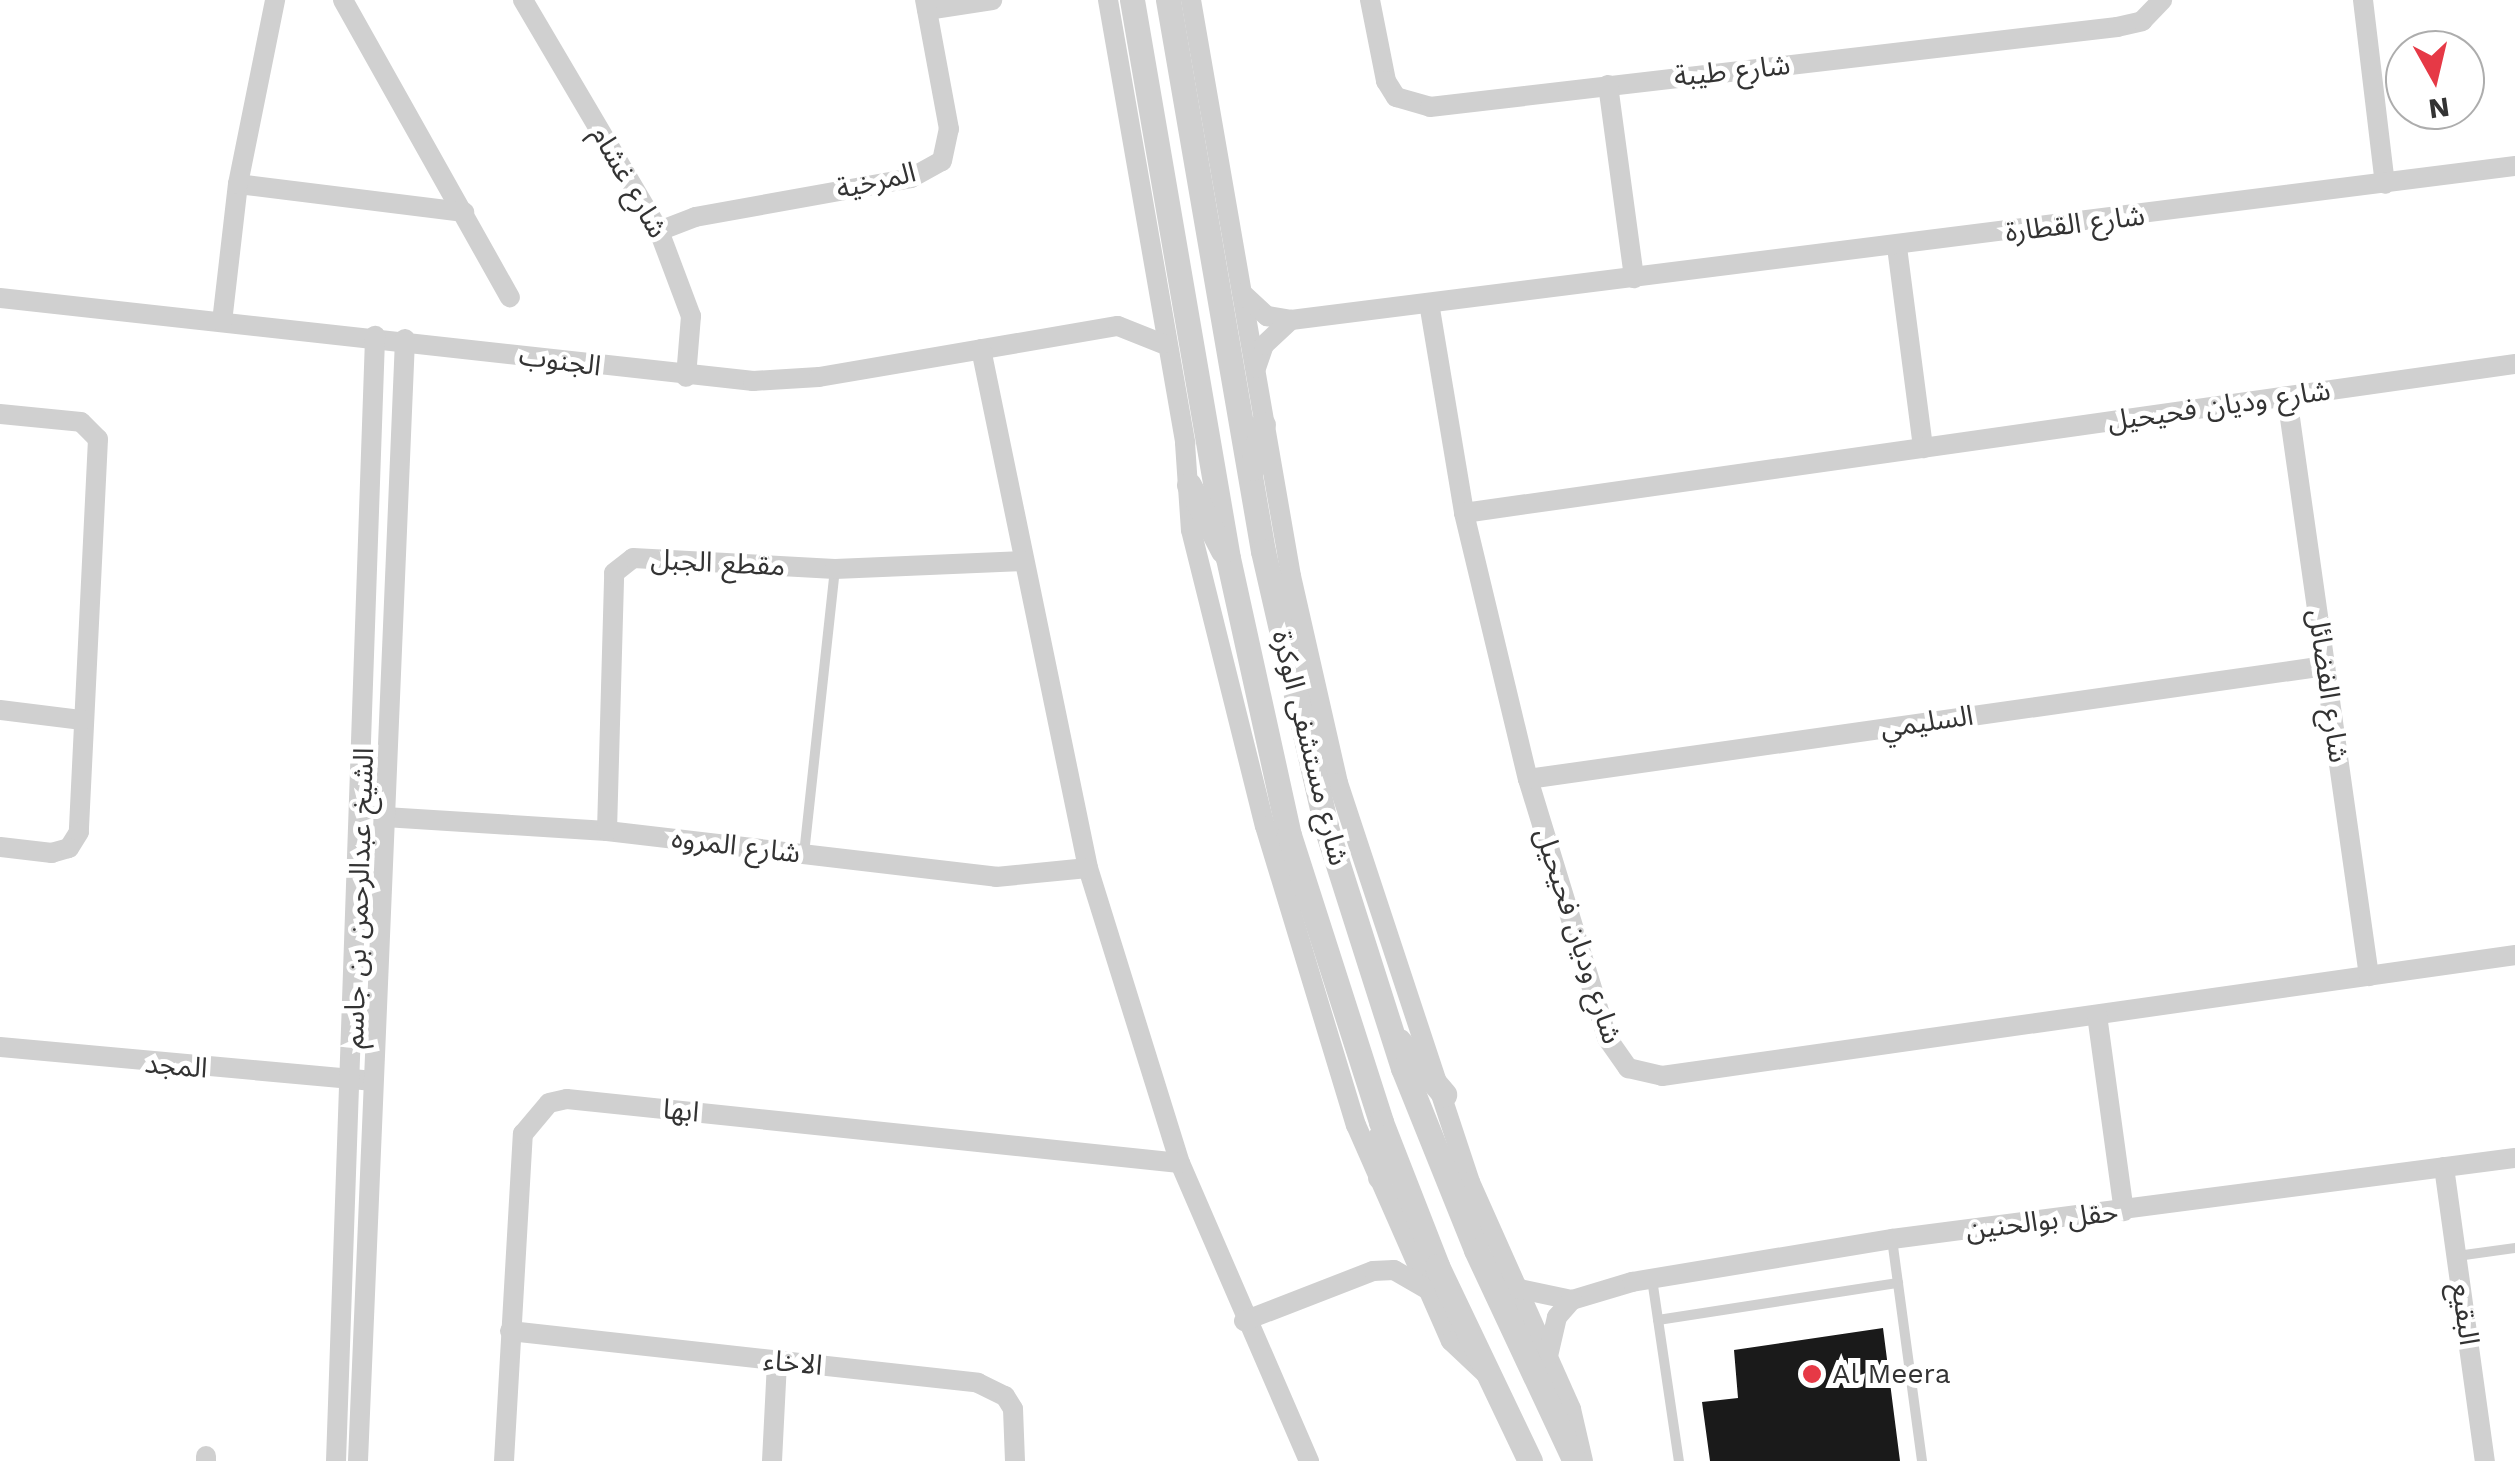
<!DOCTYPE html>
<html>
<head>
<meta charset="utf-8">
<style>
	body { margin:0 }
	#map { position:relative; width:2515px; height:1461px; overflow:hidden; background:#fff; font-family:"Work Sans","Noto Sans Arabic",sans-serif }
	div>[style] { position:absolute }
	.building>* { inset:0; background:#1a1a1a }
	.service>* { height:10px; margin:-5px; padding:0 5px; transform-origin:5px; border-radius:5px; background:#d0d0d0 }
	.minor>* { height:20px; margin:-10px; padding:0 10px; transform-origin:10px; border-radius:10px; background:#d0d0d0 }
	.tertiary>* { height:25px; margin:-12.5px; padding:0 12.5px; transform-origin:12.5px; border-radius:12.5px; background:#d0d0d0 }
	.dots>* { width:28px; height:28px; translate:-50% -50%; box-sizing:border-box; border:5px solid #fff; border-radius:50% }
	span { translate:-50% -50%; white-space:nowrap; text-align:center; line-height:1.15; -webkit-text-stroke:10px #fff; paint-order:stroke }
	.street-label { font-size:28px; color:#333 }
	.poi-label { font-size:28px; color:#333 }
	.left { translate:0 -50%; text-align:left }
	.north { position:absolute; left:2385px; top:30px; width:100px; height:100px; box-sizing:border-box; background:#fff; border:2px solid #adadad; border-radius:50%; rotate:172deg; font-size:28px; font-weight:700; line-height:40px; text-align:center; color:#333 }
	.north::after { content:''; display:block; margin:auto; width:35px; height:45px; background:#e63946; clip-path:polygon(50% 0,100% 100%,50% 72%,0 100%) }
</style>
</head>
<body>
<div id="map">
	<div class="building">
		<div style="clip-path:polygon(1883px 1328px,1900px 1461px,1710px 1461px,1702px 1402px,1738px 1398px,1734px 1350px)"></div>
	</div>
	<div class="service">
		<div style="left:804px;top:854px;width:287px;rotate:-83.8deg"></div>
		<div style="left:1892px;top:1239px;width:224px;rotate:82.3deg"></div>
		<div style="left:2457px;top:1256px;width:59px;rotate:-7.9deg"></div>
		<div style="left:1652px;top:1279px;width:184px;rotate:81.6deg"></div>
		<div style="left:1658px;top:1320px;width:243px;rotate:-8.8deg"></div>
	</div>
	<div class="minor">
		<div style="left:343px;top:0;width:341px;rotate:60.7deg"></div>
		<div style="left:523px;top:0;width:268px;rotate:59.5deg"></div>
		<div style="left:659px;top:231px;width:91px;rotate:69.4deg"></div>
		<div style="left:691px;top:316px;width:61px;rotate:94.7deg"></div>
		<div style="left:1108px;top:0;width:450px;rotate:80.1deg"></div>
		<div style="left:1185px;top:443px;width:87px;rotate:86.1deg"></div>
		<div style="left:1191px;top:530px;width:305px;rotate:76deg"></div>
		<div style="left:1265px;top:826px;width:313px;rotate:73.1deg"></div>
		<div style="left:1356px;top:1125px;width:236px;rotate:66.3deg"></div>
		<div style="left:1451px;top:1341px;width:47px;rotate:43.3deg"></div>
		<div style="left:1191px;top:0;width:585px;rotate:80.15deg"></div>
		<div style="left:1291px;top:576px;width:212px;rotate:77.2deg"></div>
		<div style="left:1338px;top:783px;width:420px;rotate:71.7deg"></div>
		<div style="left:1470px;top:1182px;width:248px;rotate:66deg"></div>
		<div style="left:1571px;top:1409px;width:53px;rotate:77deg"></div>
		<div style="left:1370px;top:0;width:83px;rotate:78.8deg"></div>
		<div style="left:1386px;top:81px;width:19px;rotate:58deg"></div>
		<div style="left:1396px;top:97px;width:35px;rotate:16deg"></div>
		<div style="left:1430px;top:107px;width:692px;rotate:-6.64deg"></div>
		<div style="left:2117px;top:27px;width:26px;rotate:-13deg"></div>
		<div style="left:2142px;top:21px;width:29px;rotate:-46deg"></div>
		<div style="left:2363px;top:0;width:185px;rotate:83.2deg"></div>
		<div style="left:927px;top:10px;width:66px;rotate:-8.7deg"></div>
		<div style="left:1608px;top:85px;width:195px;rotate:82.3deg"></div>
		<div style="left:238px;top:184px;width:228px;rotate:7.1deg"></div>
		<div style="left:659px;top:231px;width:39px;rotate:-21deg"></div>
		<div style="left:695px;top:217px;width:219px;rotate:-10.2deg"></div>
		<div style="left:911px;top:178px;width:35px;rotate:-29deg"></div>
		<div style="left:942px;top:161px;width:33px;rotate:-78deg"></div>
		<div style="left:949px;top:129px;width:131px;rotate:-100.5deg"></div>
		<div style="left:1897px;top:247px;width:203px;rotate:82.6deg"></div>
		<div style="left:1242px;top:293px;width:34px;rotate:43deg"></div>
		<div style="left:1267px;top:316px;width:24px;rotate:9deg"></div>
		<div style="left:1291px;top:320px;width:1234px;rotate:-7.17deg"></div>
		<div style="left:0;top:298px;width:758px;rotate:6.29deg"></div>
		<div style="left:753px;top:381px;width:66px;rotate:-3.5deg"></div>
		<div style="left:819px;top:377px;width:303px;rotate:-9.7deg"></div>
		<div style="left:1118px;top:326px;width:48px;rotate:21.8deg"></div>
		<div style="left:1429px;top:303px;width:213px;rotate:80.5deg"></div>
		<div style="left:1464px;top:513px;width:274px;rotate:76.5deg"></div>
		<div style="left:1528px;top:779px;width:271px;rotate:73deg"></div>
		<div style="left:1607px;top:1038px;width:37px;rotate:55deg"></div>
		<div style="left:1628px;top:1068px;width:35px;rotate:13deg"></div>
		<div style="left:1662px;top:1076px;width:862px;rotate:-8.07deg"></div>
		<div style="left:222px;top:322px;width:139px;rotate:-83.4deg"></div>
		<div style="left:238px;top:184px;width:188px;rotate:-78.6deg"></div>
		<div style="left:981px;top:349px;width:530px;rotate:78.35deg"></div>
		<div style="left:1088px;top:868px;width:309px;rotate:72.7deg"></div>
		<div style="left:1180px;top:1163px;width:325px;rotate:66.6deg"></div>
		<div style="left:1256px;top:368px;width:24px;rotate:-71deg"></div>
		<div style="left:1264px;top:345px;width:37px;rotate:-43deg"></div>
		<div style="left:2287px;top:397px;width:585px;rotate:81.94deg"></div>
		<div style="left:0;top:414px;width:81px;rotate:5.6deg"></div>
		<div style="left:81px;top:422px;width:24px;rotate:45deg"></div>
		<div style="left:98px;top:439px;width:393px;rotate:92.8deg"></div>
		<div style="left:79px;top:832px;width:19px;rotate:122deg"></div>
		<div style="left:69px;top:848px;width:18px;rotate:164deg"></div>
		<div style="left:52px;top:853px;width:52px;rotate:-173.4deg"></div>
		<div style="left:1464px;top:513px;width:1062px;rotate:-8.07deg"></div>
		<div style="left:0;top:710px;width:83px;rotate:7deg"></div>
		<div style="left:1528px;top:779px;width:805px;rotate:-8.07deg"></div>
		<div style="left:369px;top:816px;width:238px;rotate:3.6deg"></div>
		<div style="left:607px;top:831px;width:392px;rotate:6.7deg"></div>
		<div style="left:996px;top:877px;width:92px;rotate:-5.6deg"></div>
		<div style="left:607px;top:831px;width:258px;rotate:-88.4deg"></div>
		<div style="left:614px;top:573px;width:24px;rotate:-38deg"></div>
		<div style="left:633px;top:558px;width:202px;rotate:3.1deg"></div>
		<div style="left:835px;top:569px;width:189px;rotate:-2.4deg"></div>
		<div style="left:2097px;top:1015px;width:198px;rotate:82.2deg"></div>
		<div style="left:0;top:1047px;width:367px;rotate:5.2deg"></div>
		<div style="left:2444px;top:1167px;width:297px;rotate:82.1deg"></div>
		<div style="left:1515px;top:1288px;width:58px;rotate:11.9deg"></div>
		<div style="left:1572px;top:1300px;width:63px;rotate:-16.7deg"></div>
		<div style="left:1632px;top:1282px;width:264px;rotate:-9.4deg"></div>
		<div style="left:1892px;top:1239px;width:628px;rotate:-7.41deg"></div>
		<div style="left:1244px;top:1321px;width:138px;rotate:-21.2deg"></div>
		<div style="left:1373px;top:1271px;width:21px;rotate:-3deg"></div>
		<div style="left:1394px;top:1270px;width:38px;rotate:30deg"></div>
		<div style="left:510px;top:1331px;width:471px;rotate:6.3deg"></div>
		<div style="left:978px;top:1383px;width:30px;rotate:26deg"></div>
		<div style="left:1005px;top:1396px;width:15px;rotate:58deg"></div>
		<div style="left:1013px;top:1409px;width:52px;rotate:87.8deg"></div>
		<div style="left:1548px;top:1356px;width:40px;rotate:-77deg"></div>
		<div style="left:1557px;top:1317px;width:23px;rotate:-49deg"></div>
		<div style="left:206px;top:1461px;width:5px;rotate:-90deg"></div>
		<div style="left:336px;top:1461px;width:1126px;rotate:-88.01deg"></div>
		<div style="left:358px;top:1461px;width:1123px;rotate:-87.6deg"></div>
		<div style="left:504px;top:1461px;width:328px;rotate:-86.7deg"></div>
		<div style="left:523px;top:1134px;width:40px;rotate:-50deg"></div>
		<div style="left:549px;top:1103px;width:18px;rotate:-13deg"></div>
		<div style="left:567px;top:1099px;width:616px;rotate:5.96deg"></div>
		<div style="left:772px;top:1461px;width:100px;rotate:-87.1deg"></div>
	</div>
	<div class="tertiary">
		<div style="left:1132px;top:0;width:566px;rotate:80.24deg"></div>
		<div style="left:1228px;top:558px;width:284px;rotate:77.6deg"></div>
		<div style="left:1289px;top:835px;width:301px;rotate:72.2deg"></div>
		<div style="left:1381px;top:1122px;width:155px;rotate:68.7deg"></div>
		<div style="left:1437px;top:1266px;width:216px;rotate:64.5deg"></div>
		<div style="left:1168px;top:0;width:559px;rotate:80.22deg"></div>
		<div style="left:1263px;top:551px;width:283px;rotate:77.1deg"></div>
		<div style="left:1326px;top:827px;width:253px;rotate:72.3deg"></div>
		<div style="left:1403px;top:1068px;width:196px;rotate:68.1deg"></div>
		<div style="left:1476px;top:1250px;width:233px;rotate:64.9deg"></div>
		<div style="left:1252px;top:468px;width:45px;rotate:-76deg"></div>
		<div style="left:1189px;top:485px;width:74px;rotate:62.7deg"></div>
		<div style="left:1399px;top:1041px;width:70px;rotate:49.7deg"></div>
		<div style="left:1380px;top:1137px;width:40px;rotate:90deg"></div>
	</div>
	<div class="dots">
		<div style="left:1812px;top:1374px;background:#e63946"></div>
	</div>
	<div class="street-label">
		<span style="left:1732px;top:71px;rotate:-6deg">شارع طيبة</span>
		<span style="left:876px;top:181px;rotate:-13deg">المرخية</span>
		<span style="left:629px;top:182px;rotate:60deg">شارع غشام</span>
		<span style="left:2075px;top:224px;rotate:-7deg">شارع القطارة</span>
		<span style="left:560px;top:361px;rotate:8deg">الجنوب</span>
		<span style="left:2219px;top:406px;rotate:-8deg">شارع وديان فحيحيل</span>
		<span style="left:718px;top:563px;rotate:3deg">مقطع الجبل</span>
		<span style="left:2328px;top:686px;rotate:82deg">شارع الفضائل</span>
		<span style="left:1927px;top:722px;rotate:-8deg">السليمي</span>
		<span style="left:1310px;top:748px;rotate:76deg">شارع مستشفى الوكرة</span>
		<span style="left:736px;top:846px;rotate:7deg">شارع المروه</span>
		<span style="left:359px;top:898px;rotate:-88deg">الشيخ عبدالرحمن بن جاسم</span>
		<span style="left:1578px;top:936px;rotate:72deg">شارع وديان فحيحيل</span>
		<span style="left:176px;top:1066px;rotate:5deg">المجد</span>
		<span style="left:681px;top:1111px;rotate:6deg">ابها</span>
		<span style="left:2042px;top:1221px;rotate:-7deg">حقل بوالحنين</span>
		<span style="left:2465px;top:1314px;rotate:82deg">البقيع</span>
		<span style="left:793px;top:1363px;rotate:6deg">الاخاء</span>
	</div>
	<div class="poi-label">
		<span class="left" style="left:1832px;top:1374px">Al Meera</span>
	</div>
	<div class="north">N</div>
</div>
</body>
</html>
